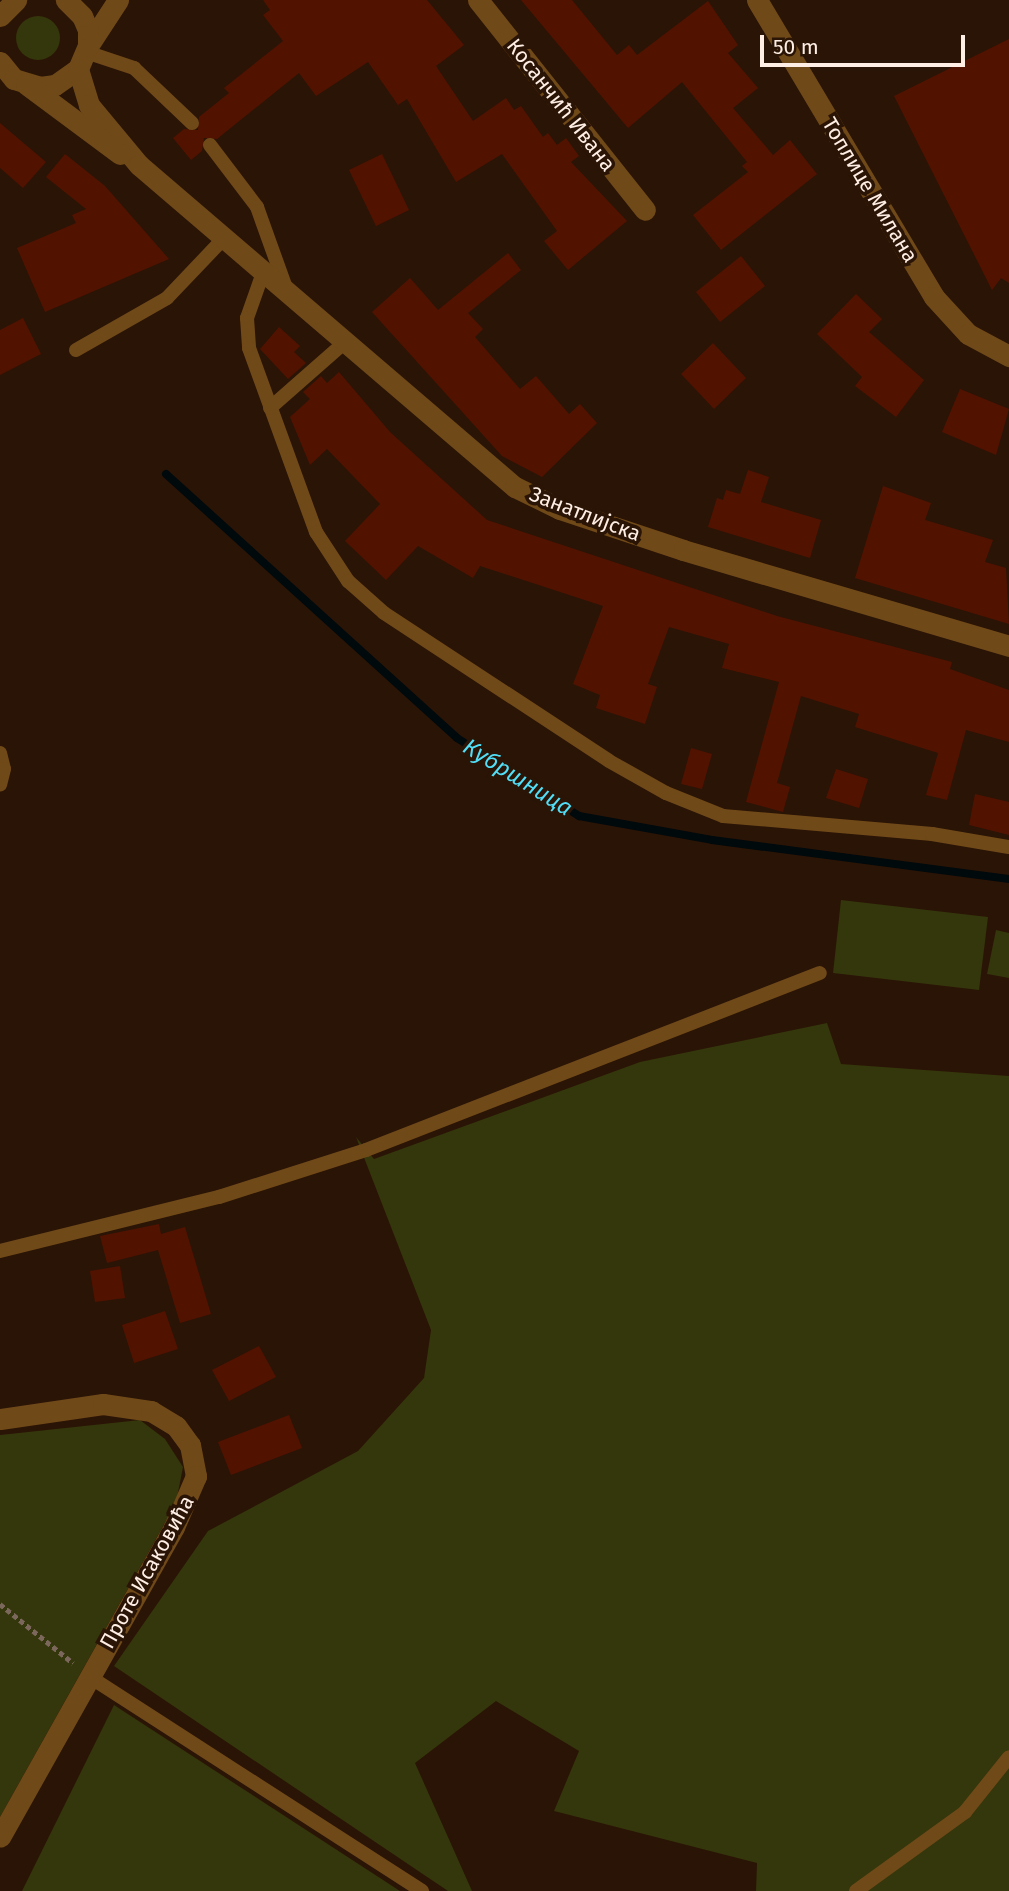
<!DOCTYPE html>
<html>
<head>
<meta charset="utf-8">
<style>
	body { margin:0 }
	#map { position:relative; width:1009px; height:1891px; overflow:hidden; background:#2a1406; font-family:"Fira Sans",sans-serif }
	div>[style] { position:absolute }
	.green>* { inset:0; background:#34360b }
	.round { border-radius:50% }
	.stream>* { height:8px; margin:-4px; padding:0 4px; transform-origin:4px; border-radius:4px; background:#00090c }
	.building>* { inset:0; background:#521200 }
	.path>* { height:4.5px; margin-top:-2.25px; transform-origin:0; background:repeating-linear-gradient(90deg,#7b675b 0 5px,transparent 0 8.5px) }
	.service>* { height:14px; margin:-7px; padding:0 7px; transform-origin:7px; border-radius:7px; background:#704918 }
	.minor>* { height:21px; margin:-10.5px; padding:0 10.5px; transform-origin:10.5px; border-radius:10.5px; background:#704918 }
	.tertiary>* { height:21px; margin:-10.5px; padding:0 10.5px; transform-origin:10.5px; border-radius:10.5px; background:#704918 }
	span { translate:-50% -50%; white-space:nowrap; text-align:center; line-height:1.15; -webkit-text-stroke:7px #2a1406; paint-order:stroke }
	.street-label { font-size:21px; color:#feeee4 }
	.water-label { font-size:23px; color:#51def6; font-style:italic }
	.scale { position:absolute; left:760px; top:35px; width:205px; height:32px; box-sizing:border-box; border:4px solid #feeee4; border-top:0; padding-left:9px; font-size:21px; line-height:24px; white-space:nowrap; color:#feeee4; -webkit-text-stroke:5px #2a1406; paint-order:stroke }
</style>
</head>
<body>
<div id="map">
	<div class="green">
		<div class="round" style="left:16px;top:16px;width:44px;height:44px"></div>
		<div style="clip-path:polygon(841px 900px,988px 917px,979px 990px,833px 973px)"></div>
		<div style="clip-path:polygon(996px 930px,1009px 933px,1009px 978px,987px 974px)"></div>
		<div style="clip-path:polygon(827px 1023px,841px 1064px,1009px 1076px,1009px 1891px,756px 1891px,757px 1863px,554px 1811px,579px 1751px,496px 1701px,415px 1763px,472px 1891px,448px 1891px,114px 1666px,208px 1531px,358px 1451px,424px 1378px,431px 1330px,356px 1137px,374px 1159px,640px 1062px)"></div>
		<div style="clip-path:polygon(140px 1420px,165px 1439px,183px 1467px,176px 1503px,0 1817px,0 1435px)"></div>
		<div style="clip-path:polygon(114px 1705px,400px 1891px,22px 1891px)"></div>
	</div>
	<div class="stream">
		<div style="left:166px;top:474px;width:393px;rotate:42.2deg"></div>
		<div style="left:457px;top:738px;width:145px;rotate:32.6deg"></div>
		<div style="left:579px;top:816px;width:135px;rotate:10.2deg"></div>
		<div style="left:712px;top:840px;width:300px;rotate:7.5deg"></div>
	</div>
	<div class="building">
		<div style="clip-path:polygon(263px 0,427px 0,464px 45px,436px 66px,473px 121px,506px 98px,514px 110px,521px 106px,543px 137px,548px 133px,557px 145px,566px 138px,579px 156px,571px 162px,627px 221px,568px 270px,544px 241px,557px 231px,502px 154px,456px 182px,407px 99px,398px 105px,368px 62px,316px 96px,299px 73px,217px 139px,204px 138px,202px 151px,191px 160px,173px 138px,184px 129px,198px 130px,199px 117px,229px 93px,224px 88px,283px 41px,263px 15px,270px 10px)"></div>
		<div style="clip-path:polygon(521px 0,572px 0,617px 55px,629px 45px,637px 55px,708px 1px,738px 45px,728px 53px,758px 88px,733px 108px,773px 155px,790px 140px,817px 174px,721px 250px,693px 215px,748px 172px,742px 166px,747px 162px,682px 82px,628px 128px)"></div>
		<div style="clip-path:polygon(1009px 39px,1009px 283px,1001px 278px,992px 290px,894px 96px)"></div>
		<div style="clip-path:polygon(0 123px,46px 162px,23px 188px,0 168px)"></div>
		<div style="clip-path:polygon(65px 154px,105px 186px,169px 259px,45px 312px,17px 248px,76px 223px,72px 215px,86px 209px,46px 177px)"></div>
		<div style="clip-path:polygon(382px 154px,409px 210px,376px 226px,349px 170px)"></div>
		<div style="clip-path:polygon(508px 253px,521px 270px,468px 313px,483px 329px,475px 337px,520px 389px,536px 376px,569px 414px,580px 404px,597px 423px,542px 477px,502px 456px,372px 312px,410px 278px,438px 310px)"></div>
		<div style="clip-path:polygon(741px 256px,765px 286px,720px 322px,696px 292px)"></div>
		<div style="clip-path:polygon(856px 294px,882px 319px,869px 332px,924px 380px,896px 417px,855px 386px,862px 377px,817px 334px)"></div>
		<div style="clip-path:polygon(23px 318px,41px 354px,0 375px,0 330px)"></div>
		<div style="clip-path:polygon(279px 327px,300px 346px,294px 352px,306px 363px,288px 379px,260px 349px)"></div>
		<div style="clip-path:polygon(713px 343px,746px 378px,714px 409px,681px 374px)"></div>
		<div style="clip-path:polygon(339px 372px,390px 432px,487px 520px,777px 616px,952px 662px,950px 669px,1009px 690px,1009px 742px,966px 730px,947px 800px,926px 795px,938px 753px,855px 727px,859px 714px,801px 696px,777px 783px,790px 787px,783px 812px,746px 802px,779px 682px,722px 668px,729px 644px,669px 627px,648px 684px,657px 687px,645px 724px,596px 708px,600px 695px,573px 684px,603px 606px,480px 566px,473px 578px,418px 546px,386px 580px,345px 541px,380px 504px,327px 449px,310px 465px,290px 417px,310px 399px,303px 392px,321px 376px,327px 383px)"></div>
		<div style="clip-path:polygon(960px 389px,1009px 409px,996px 455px,942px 432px)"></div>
		<div style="clip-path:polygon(748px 470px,769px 477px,761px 502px,821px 520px,810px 558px,708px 527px,717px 498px,723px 500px,726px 490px,740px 494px)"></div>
		<div style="clip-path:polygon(883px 486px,931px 503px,925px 520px,993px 540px,985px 562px,1006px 568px,1009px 624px,855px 578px)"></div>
		<div style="clip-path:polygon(691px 748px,712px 754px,702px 789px,681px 784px)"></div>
		<div style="clip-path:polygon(836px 769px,868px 779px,859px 808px,826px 798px)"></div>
		<div style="clip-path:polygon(975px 794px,1009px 802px,1009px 835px,969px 825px)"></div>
		<div style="clip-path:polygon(159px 1224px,161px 1234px,185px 1227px,211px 1314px,180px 1323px,158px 1250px,107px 1263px,100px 1236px)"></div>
		<div style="clip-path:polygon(120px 1266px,125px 1298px,95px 1302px,90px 1271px)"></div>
		<div style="clip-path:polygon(165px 1311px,178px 1349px,134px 1363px,122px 1325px)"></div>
		<div style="clip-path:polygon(259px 1346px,276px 1377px,229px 1401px,212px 1370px)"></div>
		<div style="clip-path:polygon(289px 1415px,302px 1448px,231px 1475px,218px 1442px)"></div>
	</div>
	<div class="path">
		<div style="left:0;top:1604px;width:94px;rotate:38.9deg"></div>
	</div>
	<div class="service">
		<div style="left:86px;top:52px;width:51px;rotate:18.4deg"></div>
		<div style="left:134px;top:68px;width:80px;rotate:43.5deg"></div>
		<div style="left:210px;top:145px;width:78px;rotate:52.8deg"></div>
		<div style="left:257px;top:207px;width:86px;rotate:70.3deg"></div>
		<div style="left:264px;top:270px;width:51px;rotate:109.5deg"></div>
		<div style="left:247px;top:318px;width:30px;rotate:86deg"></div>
		<div style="left:249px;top:348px;width:196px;rotate:70deg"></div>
		<div style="left:316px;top:532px;width:59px;rotate:56.9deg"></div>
		<div style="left:348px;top:581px;width:48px;rotate:41.6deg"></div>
		<div style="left:384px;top:613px;width:269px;rotate:33.3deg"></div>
		<div style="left:609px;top:761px;width:65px;rotate:29.3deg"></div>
		<div style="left:666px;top:793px;width:61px;rotate:22deg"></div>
		<div style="left:723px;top:816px;width:210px;rotate:4.9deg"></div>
		<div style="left:932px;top:834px;width:78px;rotate:9.6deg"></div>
		<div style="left:76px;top:350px;width:105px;rotate:-29.7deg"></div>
		<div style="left:167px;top:298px;width:84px;rotate:-46.4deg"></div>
		<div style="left:270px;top:408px;width:100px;rotate:-41.3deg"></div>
		<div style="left:0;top:753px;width:16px;rotate:76deg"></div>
		<div style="left:4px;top:769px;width:16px;rotate:104deg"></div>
		<div style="left:0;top:1251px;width:226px;rotate:-13.9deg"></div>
		<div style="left:219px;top:1197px;width:154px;rotate:-17.7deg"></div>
		<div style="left:366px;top:1150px;width:487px;rotate:-21.3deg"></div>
		<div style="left:90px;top:1677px;width:395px;rotate:32.8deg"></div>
		<div style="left:856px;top:1891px;width:135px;rotate:-35.9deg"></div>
		<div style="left:965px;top:1812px;width:70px;rotate:-51.3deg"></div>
	</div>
	<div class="minor">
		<div style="left:478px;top:0;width:268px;rotate:51.5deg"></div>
		<div style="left:757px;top:0;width:346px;rotate:59.2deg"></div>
		<div style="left:934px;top:297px;width:50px;rotate:47.4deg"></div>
		<div style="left:968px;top:334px;width:47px;rotate:28.2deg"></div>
	</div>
	<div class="tertiary">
		<div style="left:0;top:16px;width:23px;rotate:-45deg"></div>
		<div style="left:88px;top:46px;width:55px;rotate:-56.9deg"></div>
		<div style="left:0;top:62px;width:22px;rotate:51deg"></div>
		<div style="left:14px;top:79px;width:27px;rotate:17deg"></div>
		<div style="left:40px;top:87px;width:15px;rotate:-8deg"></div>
		<div style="left:55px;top:85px;width:28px;rotate:-35deg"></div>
		<div style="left:78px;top:69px;width:25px;rotate:-67deg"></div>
		<div style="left:88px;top:46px;width:16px;rotate:-90deg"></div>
		<div style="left:88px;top:30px;width:15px;rotate:-113deg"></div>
		<div style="left:82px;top:16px;width:23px;rotate:-135deg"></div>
		<div style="left:78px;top:69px;width:38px;rotate:73deg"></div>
		<div style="left:89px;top:105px;width:78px;rotate:50.2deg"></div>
		<div style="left:139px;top:165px;width:495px;rotate:40.6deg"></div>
		<div style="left:515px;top:487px;width:50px;rotate:26.1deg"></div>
		<div style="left:560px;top:509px;width:130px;rotate:18.4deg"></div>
		<div style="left:683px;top:550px;width:340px;rotate:16.4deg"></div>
		<div style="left:26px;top:84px;width:117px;rotate:36.7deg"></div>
		<div style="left:0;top:1419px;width:104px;rotate:-8.3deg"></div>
		<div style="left:103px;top:1404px;width:49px;rotate:8.3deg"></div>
		<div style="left:151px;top:1411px;width:29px;rotate:31deg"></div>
		<div style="left:176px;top:1426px;width:24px;rotate:54deg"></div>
		<div style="left:190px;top:1445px;width:32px;rotate:79deg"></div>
		<div style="left:196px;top:1476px;width:56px;rotate:113.3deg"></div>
		<div style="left:174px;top:1527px;width:355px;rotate:119.3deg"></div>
	</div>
	<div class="street-label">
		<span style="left:561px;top:105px;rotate:52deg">Косанчић Ивана</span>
		<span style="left:870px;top:190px;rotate:59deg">Топлице Милана</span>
		<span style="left:585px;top:514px;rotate:21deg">Занатлијска</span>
		<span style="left:147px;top:1572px;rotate:-61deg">Проте Исаковића</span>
	</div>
	<div class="water-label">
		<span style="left:518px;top:777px;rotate:32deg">Кубршница</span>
	</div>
	<div class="scale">50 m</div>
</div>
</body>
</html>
